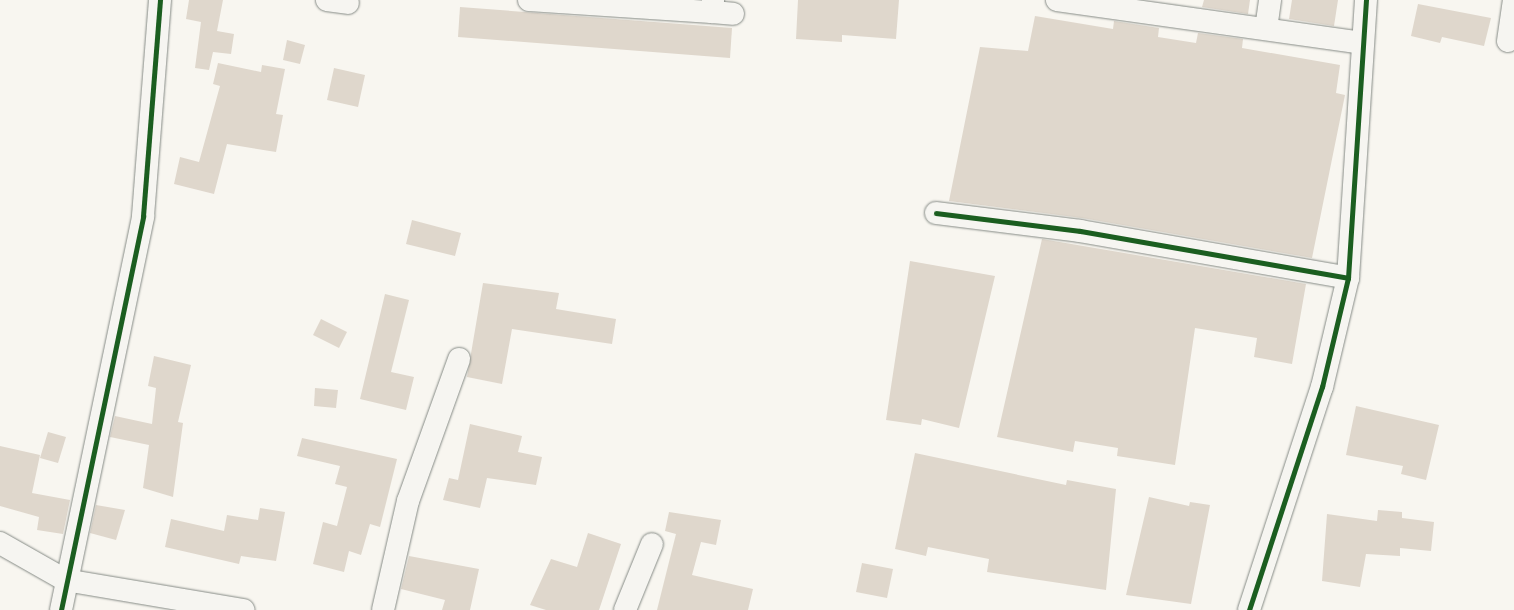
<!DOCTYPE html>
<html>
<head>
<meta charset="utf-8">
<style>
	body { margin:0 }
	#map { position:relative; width:1514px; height:610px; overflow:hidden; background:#f8f6f0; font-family:Dekko,sans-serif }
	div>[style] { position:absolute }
	.building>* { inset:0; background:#dfd7cc }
	.roads { filter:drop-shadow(0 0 1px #868b86) drop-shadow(0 0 1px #868b86) }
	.minor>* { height:22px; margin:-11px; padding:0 11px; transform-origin:11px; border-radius:11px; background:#f6f5f1 }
	.cycleway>* { height:5px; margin:-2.5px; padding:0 2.5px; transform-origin:2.5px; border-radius:2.5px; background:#1b5e20 }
	span { translate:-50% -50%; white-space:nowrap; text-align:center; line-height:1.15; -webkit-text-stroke:4px #fbf7ec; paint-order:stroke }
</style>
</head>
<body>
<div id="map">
	<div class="building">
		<div style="clip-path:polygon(189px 0,223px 0,217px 31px,234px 34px,231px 54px,213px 52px,209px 70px,195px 68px,201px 22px,186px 19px)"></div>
		<div style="clip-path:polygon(798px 0,899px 0,896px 39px,842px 35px,842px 42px,796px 39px)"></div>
		<div style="clip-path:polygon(1204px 0,1250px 0,1248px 14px,1202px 7px)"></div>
		<div style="clip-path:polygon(1292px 0,1338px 0,1334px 26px,1289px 19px)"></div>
		<div style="clip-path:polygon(1418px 4px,1491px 18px,1484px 46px,1442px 37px,1440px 43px,1411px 36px)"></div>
		<div style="clip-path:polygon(460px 7px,732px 28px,730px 58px,458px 37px)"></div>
		<div style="clip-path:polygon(1035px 16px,1113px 29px,1114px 21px,1159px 28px,1158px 37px,1196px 43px,1198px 33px,1243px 39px,1242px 48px,1340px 65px,1336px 93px,1345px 95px,1312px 258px,1082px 218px,949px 201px,980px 47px,1028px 51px)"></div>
		<div style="clip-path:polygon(287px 40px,305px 45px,300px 64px,283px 60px)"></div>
		<div style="clip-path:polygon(218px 63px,261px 72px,262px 65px,285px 69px,276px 114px,283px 115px,276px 152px,227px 144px,214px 194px,174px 184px,180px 157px,199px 162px,220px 86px,213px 84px)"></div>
		<div style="clip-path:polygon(334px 68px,365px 75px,358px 107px,327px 100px)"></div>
		<div style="clip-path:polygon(412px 220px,461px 233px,455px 256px,406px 244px)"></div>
		<div style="clip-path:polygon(1042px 239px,1306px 284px,1292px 364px,1254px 357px,1257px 338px,1195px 328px,1175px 465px,1117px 456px,1118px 448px,1075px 441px,1073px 452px,997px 437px)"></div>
		<div style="clip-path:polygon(910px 261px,995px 276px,959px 428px,922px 419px,921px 425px,886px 420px)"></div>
		<div style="clip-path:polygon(483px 283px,559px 293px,556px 309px,616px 319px,612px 344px,512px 329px,502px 384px,467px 377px)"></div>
		<div style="clip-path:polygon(385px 294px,409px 300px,391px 372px,414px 377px,406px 410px,360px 399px)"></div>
		<div style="clip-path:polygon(321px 319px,347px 332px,339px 348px,313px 335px)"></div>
		<div style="clip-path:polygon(154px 356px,191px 365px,178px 422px,183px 423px,173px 497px,143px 488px,149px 445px,110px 437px,115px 416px,152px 424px,156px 388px,148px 386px)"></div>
		<div style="clip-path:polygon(315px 388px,338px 390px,336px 408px,314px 406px)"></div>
		<div style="clip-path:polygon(1356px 406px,1439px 425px,1426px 480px,1401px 474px,1403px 466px,1346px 455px)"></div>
		<div style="clip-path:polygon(470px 424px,522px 436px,518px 452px,542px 457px,536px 485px,487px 478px,480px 508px,443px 500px,449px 478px,458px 480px)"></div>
		<div style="clip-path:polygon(48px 432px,66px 437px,58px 463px,40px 458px)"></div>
		<div style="clip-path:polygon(302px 438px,397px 459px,380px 527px,370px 524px,361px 555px,349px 551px,344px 572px,313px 564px,323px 522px,337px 526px,347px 487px,335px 484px,340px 466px,297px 456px)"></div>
		<div style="clip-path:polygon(0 446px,40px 455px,32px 493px,70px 500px,63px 534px,37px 530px,39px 517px,0 506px)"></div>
		<div style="clip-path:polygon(915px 453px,1066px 485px,1067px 480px,1116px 489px,1106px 590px,987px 572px,989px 559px,928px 547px,926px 556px,895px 549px)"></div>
		<div style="clip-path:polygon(1149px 497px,1189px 506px,1190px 502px,1210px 505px,1191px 604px,1126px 595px)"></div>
		<div style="clip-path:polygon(96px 505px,125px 510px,116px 540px,90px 533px)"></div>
		<div style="clip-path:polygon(260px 508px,285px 512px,276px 561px,241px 556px,239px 564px,165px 547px,171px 519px,224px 531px,227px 515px,258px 520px)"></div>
		<div style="clip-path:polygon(1378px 510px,1402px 512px,1402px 518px,1434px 522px,1431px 551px,1400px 548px,1400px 556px,1366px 554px,1360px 587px,1322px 581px,1327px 514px,1377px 521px)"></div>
		<div style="clip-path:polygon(669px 512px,721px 520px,716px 545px,701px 542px,692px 575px,753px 589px,748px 610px,657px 610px,676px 534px,665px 531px)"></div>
		<div style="clip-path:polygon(588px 533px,621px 544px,599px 610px,546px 610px,530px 605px,551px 559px,577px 567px)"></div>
		<div style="clip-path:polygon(409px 556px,479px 569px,470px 610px,442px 610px,445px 600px,401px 589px)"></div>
		<div style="clip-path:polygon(862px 563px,893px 569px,887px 598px,856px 592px)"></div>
	</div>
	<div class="roads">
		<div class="minor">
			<div style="left:327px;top:0;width:21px;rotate:8deg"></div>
			<div style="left:529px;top:0;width:183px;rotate:3.8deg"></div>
			<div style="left:712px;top:12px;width:12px;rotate:-85deg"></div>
			<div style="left:1057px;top:0;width:308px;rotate:8deg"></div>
			<div style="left:712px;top:12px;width:21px;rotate:5deg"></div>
			<div style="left:1266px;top:29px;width:29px;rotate:-82deg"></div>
			<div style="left:1508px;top:41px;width:41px;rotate:-81.7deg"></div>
			<div style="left:936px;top:213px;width:145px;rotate:7.1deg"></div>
			<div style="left:1080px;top:231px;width:272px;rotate:9.9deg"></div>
			<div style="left:0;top:543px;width:75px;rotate:29.6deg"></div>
			<div style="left:65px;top:580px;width:181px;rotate:9.6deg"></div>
			<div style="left:61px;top:610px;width:402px;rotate:-78.2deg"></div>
			<div style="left:143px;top:216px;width:217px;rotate:-85.5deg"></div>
			<div style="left:383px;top:610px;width:112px;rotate:-77.1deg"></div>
			<div style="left:408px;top:501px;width:151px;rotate:-70.2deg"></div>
			<div style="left:625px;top:610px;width:71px;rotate:-67.8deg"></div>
			<div style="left:1249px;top:610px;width:235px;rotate:-71.9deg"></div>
			<div style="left:1322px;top:387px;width:112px;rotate:-76.6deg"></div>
			<div style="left:1348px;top:278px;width:279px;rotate:-86.3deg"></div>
		</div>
	</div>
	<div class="cycleway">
		<div style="left:936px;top:213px;width:145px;rotate:7.1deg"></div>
		<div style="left:1080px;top:231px;width:272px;rotate:9.9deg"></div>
		<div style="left:61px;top:610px;width:402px;rotate:-78.2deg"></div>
		<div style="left:143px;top:216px;width:217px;rotate:-85.5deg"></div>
		<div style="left:1249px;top:610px;width:235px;rotate:-71.9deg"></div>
		<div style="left:1322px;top:387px;width:112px;rotate:-76.6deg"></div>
		<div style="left:1348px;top:278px;width:279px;rotate:-86.3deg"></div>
	</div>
</div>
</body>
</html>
